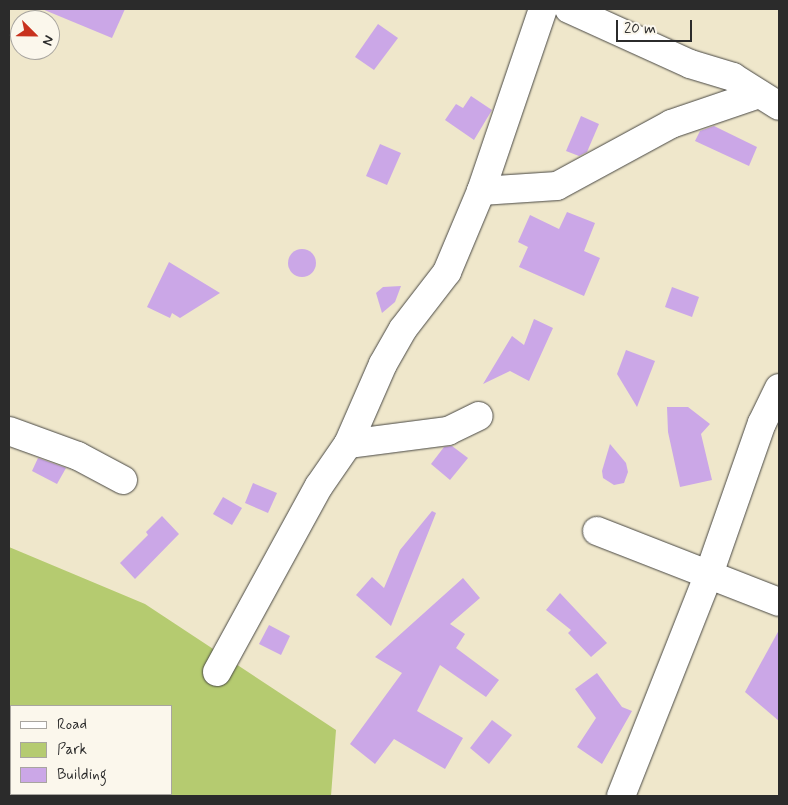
<!DOCTYPE html>
<html>
<head>
<meta charset="utf-8">
<style>
	body { margin:0 }
	#map { position:relative; width:788px; height:805px; overflow:hidden; background:#efe7cb; font-family:Mynerve,sans-serif }
	div>[style] { position:absolute }
	.green>* { inset:0; background:#b5cb70 }
	.building>* { inset:0; background:#cba7e7 }
	.round { border-radius:50% }
	.roads { filter:drop-shadow(0 0 1px #484743) drop-shadow(0 0 1px #484743) }
	.minor>* { height:28px; margin:-14px; padding:0 14px; transform-origin:14px; border-radius:14px; background:#fff }
	span { translate:-50% -50%; white-space:nowrap; text-align:center; line-height:1.15; -webkit-text-stroke:4px #fbf7ec; paint-order:stroke }
	.frame { position:absolute; inset:0; border:10px solid #2b2b2b; pointer-events:none }
	.legend { position:absolute; left:10px; top:705px; width:162px; height:90px; box-sizing:border-box; background:#fbf7ec; border:1px solid #a8a59f; margin:0; padding:6px 9px; list-style:none; font-size:15px; color:#2b2b2b }
	.legend li { display:flex; align-items:center; gap:10px; height:25px }
	.legend b { width:25px; border:1px solid #a8a59f }
	.north { position:absolute; left:10px; top:10px; width:50px; height:50px; box-sizing:border-box; background:#fbf7ec; border:1px solid #a8a59f; border-radius:50%; rotate:113deg; font-size:14px; font-weight:700; line-height:20px; text-align:center; color:#2b2b2b }
	.north::after { content:''; display:block; margin:auto; width:18px; height:22px; background:#c8321e; clip-path:polygon(50% 0,100% 100%,50% 72%,0 100%) }
	.scale { position:absolute; left:616px; top:20px; width:76px; height:22px; box-sizing:border-box; border:2px solid #2b2b2b; border-top:0; padding-left:6px; font-size:15px; line-height:18px; white-space:nowrap; color:#2b2b2b; -webkit-text-stroke:4px #fbf7ec; paint-order:stroke }
</style>
</head>
<body>
<div id="map">
	<div class="green">
		<div style="clip-path:polygon(evenodd,9px 547px,145px 604px,336px 730px,331px 796px,9px 796px,9px 547px,11px 706px,171px 706px,171px 794px,11px 794px,11px 706px)"></div>
	</div>
	<div class="building">
		<div style="clip-path:polygon(42px 9px,125px 9px,112px 38px)"></div>
		<div style="clip-path:polygon(378px 24px,398px 38px,374px 70px,355px 57px)"></div>
		<div style="clip-path:polygon(471px 96px,492px 110px,474px 140px,445px 120px,456px 104px,463px 108px)"></div>
		<div style="clip-path:polygon(581px 116px,599px 124px,587px 152px,579px 156px,566px 151px)"></div>
		<div style="clip-path:polygon(714px 126px,757px 147px,749px 166px,695px 141px,700px 131px)"></div>
		<div style="clip-path:polygon(380px 144px,401px 153px,387px 185px,366px 176px)"></div>
		<div style="clip-path:polygon(567px 212px,595px 223px,584px 251px,600px 258px,584px 296px,519px 267px,528px 247px,518px 242px,530px 215px,559px 229px)"></div>
		<div class="round" style="left:288px;top:249px;width:28px;height:28px"></div>
		<div style="clip-path:polygon(169px 262px,220px 293px,180px 318px,172px 313px,170px 318px,147px 307px)"></div>
		<div style="clip-path:polygon(401px 286px,395px 302px,382px 313px,376px 293px,383px 287px)"></div>
		<div style="clip-path:polygon(672px 287px,699px 297px,692px 317px,665px 307px)"></div>
		<div style="clip-path:polygon(534px 319px,553px 328px,529px 381px,510px 371px,483px 384px,512px 336px,524px 345px)"></div>
		<div style="clip-path:polygon(626px 350px,655px 361px,637px 407px,617px 374px)"></div>
		<div style="clip-path:polygon(667px 407px,688px 407px,710px 424px,701px 434px,712px 480px,680px 487px,668px 432px)"></div>
		<div style="clip-path:polygon(610px 444px,626px 463px,628px 472px,624px 483px,614px 485px,603px 478px,602px 471px)"></div>
		<div style="clip-path:polygon(452px 446px,468px 458px,450px 480px,431px 464px,444px 447px)"></div>
		<div style="clip-path:polygon(38px 458px,66px 468px,57px 484px,32px 471px)"></div>
		<div style="clip-path:polygon(253px 483px,277px 493px,268px 513px,245px 503px)"></div>
		<div style="clip-path:polygon(223px 497px,242px 508px,232px 525px,213px 514px)"></div>
		<div style="clip-path:polygon(432px 511px,436px 513px,391px 626px,356px 595px,372px 577px,384px 588px,400px 550px)"></div>
		<div style="clip-path:polygon(162px 516px,179px 534px,135px 579px,120px 563px,148px 535px,146px 532px)"></div>
		<div style="clip-path:polygon(463px 578px,480px 598px,450px 624px,465px 634px,456px 648px,499px 680px,486px 697px,440px 665px,417px 711px,463px 738px,445px 769px,394px 739px,375px 764px,350px 744px,402px 673px,375px 657px)"></div>
		<div style="clip-path:polygon(560px 593px,607px 643px,591px 657px,568px 633px,571px 630px,546px 610px)"></div>
		<div style="clip-path:polygon(269px 625px,290px 636px,281px 655px,259px 644px)"></div>
		<div style="clip-path:polygon(779px 630px,779px 721px,745px 692px)"></div>
		<div style="clip-path:polygon(597px 673px,622px 707px,632px 711px,602px 764px,577px 747px,596px 718px,575px 689px)"></div>
		<div style="clip-path:polygon(492px 720px,512px 735px,489px 764px,470px 748px)"></div>
	</div>
	<div class="roads">
		<div class="minor">
			<div style="left:569px;top:9px;width:133px;rotate:24.4deg"></div>
			<div style="left:690px;top:64px;width:45px;rotate:16.8deg"></div>
			<div style="left:733px;top:77px;width:54px;rotate:32.2deg"></div>
			<div style="left:481px;top:191px;width:76px;rotate:-3.8deg"></div>
			<div style="left:557px;top:186px;width:130px;rotate:-28.5deg"></div>
			<div style="left:671px;top:124px;width:93px;rotate:-18.8deg"></div>
			<div style="left:9px;top:431px;width:73px;rotate:19.9deg"></div>
			<div style="left:78px;top:456px;width:51px;rotate:28.1deg"></div>
			<div style="left:348px;top:444px;width:101px;rotate:-7.4deg"></div>
			<div style="left:448px;top:431px;width:34px;rotate:-26deg"></div>
			<div style="left:597px;top:531px;width:195px;rotate:21.3deg"></div>
			<div style="left:217px;top:672px;width:212px;rotate:-61.3deg"></div>
			<div style="left:319px;top:486px;width:51px;rotate:-55.4deg"></div>
			<div style="left:348px;top:444px;width:87px;rotate:-66.4deg"></div>
			<div style="left:383px;top:364px;width:40px;rotate:-60.3deg"></div>
			<div style="left:403px;top:329px;width:72px;rotate:-52.3deg"></div>
			<div style="left:447px;top:272px;width:88px;rotate:-67.2deg"></div>
			<div style="left:481px;top:191px;width:192px;rotate:-71.2deg"></div>
			<div style="left:621px;top:796px;width:239px;rotate:-68.4deg"></div>
			<div style="left:709px;top:574px;width:160px;rotate:-70.7deg"></div>
			<div style="left:762px;top:423px;width:39px;rotate:-64deg"></div>
		</div>
	</div>
	<div class="frame"></div>
	<ul class="legend">
	<li><b style="height:6px;background:#fff"></b>Road</li>
	<li><b style="height:14px;background:#b5cb70"></b>Park</li>
	<li><b style="height:14px;background:#cba7e7"></b>Building</li>
	</ul>
	<div class="north">N</div>
	<div class="scale">20 m</div>
</div>
</body>
</html>
